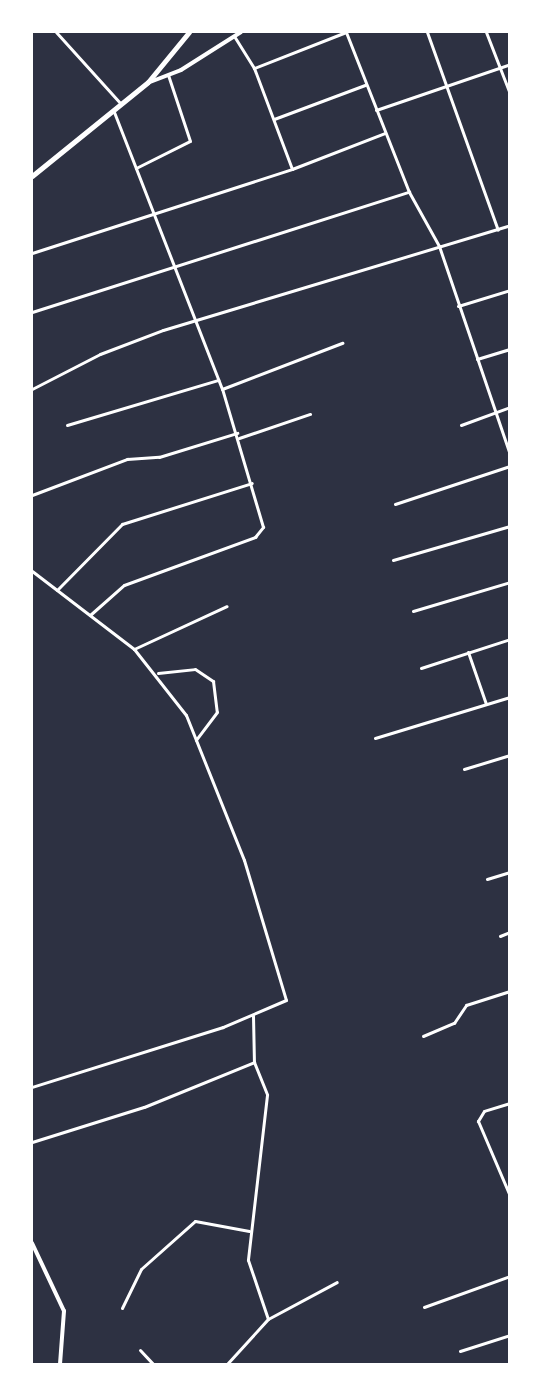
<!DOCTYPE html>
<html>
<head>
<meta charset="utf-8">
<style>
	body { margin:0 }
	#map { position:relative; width:541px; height:1396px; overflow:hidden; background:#2d3142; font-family:"Fira Sans",sans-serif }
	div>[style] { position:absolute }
	.minor>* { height:3px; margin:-1.5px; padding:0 1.5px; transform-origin:1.5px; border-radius:1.5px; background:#fff }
	.tertiary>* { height:4px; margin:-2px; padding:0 2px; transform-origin:2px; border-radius:2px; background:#fff }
	.trunk>* { height:5px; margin:-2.5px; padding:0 2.5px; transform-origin:2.5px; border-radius:2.5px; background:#fff }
	span { translate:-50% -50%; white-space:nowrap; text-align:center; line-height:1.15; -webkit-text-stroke:6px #fff; paint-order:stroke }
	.frame { position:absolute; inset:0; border:33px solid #fff; pointer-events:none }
</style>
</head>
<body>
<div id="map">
	<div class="minor">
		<div style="left:56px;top:32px;width:97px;rotate:47.9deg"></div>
		<div style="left:427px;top:32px;width:210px;rotate:70.3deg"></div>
		<div style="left:486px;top:32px;width:66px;rotate:68.8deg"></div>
		<div style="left:376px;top:110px;width:142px;rotate:-18.9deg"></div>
		<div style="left:274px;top:119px;width:97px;rotate:-20.5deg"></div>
		<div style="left:136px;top:168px;width:60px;rotate:-26.6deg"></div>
		<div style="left:190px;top:141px;width:70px;rotate:-108.4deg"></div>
		<div style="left:292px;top:169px;width:100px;rotate:-21.2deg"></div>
		<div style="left:409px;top:192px;width:62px;rotate:60.9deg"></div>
		<div style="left:439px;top:246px;width:221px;rotate:71.2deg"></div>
		<div style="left:32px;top:253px;width:273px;rotate:-17.9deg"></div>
		<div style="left:292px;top:169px;width:108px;rotate:-110.6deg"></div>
		<div style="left:458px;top:306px;width:54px;rotate:-17.1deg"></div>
		<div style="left:32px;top:312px;width:396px;rotate:-17.7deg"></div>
		<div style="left:409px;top:192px;width:172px;rotate:-111.5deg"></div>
		<div style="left:346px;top:32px;width:99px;rotate:158.6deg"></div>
		<div style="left:254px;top:68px;width:38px;rotate:-122deg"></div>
		<div style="left:477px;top:359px;width:34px;rotate:-17deg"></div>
		<div style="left:32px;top:389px;width:76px;rotate:-27.2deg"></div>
		<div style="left:100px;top:354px;width:67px;rotate:-20.9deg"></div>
		<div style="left:163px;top:330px;width:363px;rotate:-16.8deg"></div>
		<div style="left:222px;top:389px;width:129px;rotate:-21deg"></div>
		<div style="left:67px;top:425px;width:158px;rotate:-16.6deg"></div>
		<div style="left:461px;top:425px;width:52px;rotate:-20.2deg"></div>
		<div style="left:239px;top:438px;width:75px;rotate:-18.7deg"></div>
		<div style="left:32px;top:495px;width:102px;rotate:-20.8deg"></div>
		<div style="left:127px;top:459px;width:32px;rotate:-4deg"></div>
		<div style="left:159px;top:457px;width:82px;rotate:-17.1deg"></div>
		<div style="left:395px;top:504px;width:121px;rotate:-18.3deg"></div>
		<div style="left:393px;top:560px;width:122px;rotate:-16.2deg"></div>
		<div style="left:32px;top:571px;width:128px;rotate:37.4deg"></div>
		<div style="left:134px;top:649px;width:84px;rotate:51.8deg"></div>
		<div style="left:186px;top:715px;width:156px;rotate:68.2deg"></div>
		<div style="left:244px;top:860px;width:146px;rotate:73.3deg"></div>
		<div style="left:286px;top:1000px;width:69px;rotate:156.8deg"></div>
		<div style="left:223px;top:1027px;width:200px;rotate:162.6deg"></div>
		<div style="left:57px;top:590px;width:93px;rotate:-45.4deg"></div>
		<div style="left:122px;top:524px;width:136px;rotate:-17.5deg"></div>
		<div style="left:413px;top:611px;width:101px;rotate:-16.6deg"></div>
		<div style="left:90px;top:615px;width:45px;rotate:-41.4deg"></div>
		<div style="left:124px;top:585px;width:140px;rotate:-20.1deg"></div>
		<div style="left:255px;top:537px;width:13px;rotate:-51deg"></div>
		<div style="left:263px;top:527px;width:144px;rotate:-106.5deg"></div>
		<div style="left:222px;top:389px;width:297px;rotate:-111.3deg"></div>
		<div style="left:134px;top:649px;width:102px;rotate:-24.8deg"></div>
		<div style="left:468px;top:652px;width:55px;rotate:70.9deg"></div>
		<div style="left:421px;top:668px;width:94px;rotate:-18deg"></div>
		<div style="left:158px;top:673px;width:37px;rotate:-6deg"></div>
		<div style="left:195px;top:669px;width:22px;rotate:34deg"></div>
		<div style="left:213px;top:681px;width:31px;rotate:83deg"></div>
		<div style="left:217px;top:712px;width:35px;rotate:127deg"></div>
		<div style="left:375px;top:738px;width:141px;rotate:-16.9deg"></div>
		<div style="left:464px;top:769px;width:48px;rotate:-16.9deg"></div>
		<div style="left:487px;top:879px;width:24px;rotate:-17deg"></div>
		<div style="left:500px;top:936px;width:11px;rotate:-22deg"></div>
		<div style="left:253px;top:1016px;width:46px;rotate:88.8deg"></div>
		<div style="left:423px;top:1036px;width:34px;rotate:-23deg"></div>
		<div style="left:454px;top:1023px;width:22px;rotate:-56deg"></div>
		<div style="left:466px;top:1005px;width:46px;rotate:-17.7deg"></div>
		<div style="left:510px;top:1103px;width:27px;rotate:163deg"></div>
		<div style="left:484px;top:1111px;width:12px;rotate:121deg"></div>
		<div style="left:478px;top:1121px;width:82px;rotate:66.9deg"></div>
		<div style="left:32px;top:1142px;width:117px;rotate:-17.4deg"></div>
		<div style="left:144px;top:1107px;width:119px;rotate:-22.2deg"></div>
		<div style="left:254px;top:1062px;width:35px;rotate:68deg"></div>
		<div style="left:267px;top:1095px;width:166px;rotate:96.6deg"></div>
		<div style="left:248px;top:1260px;width:62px;rotate:71.3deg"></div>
		<div style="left:424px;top:1307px;width:91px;rotate:-19.8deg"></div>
		<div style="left:122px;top:1308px;width:43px;rotate:-64deg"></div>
		<div style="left:141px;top:1269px;width:72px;rotate:-41.6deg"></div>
		<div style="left:195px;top:1221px;width:55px;rotate:10.5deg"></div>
		<div style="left:140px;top:1350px;width:19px;rotate:47deg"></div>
		<div style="left:460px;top:1351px;width:52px;rotate:-17.7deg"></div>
		<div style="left:227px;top:1364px;width:61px;rotate:-47.7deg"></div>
		<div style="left:268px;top:1319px;width:78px;rotate:-28.2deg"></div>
	</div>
	<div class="tertiary">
		<div style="left:150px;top:82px;width:33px;rotate:-21deg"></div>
		<div style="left:181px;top:70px;width:71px;rotate:-32.3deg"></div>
		<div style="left:32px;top:1243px;width:75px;rotate:64.8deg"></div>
		<div style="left:64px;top:1311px;width:53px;rotate:94.3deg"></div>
	</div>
	<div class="trunk">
		<div style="left:32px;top:176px;width:149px;rotate:-39deg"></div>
		<div style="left:148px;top:82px;width:65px;rotate:-50.6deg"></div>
	</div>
	<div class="frame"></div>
</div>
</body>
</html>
